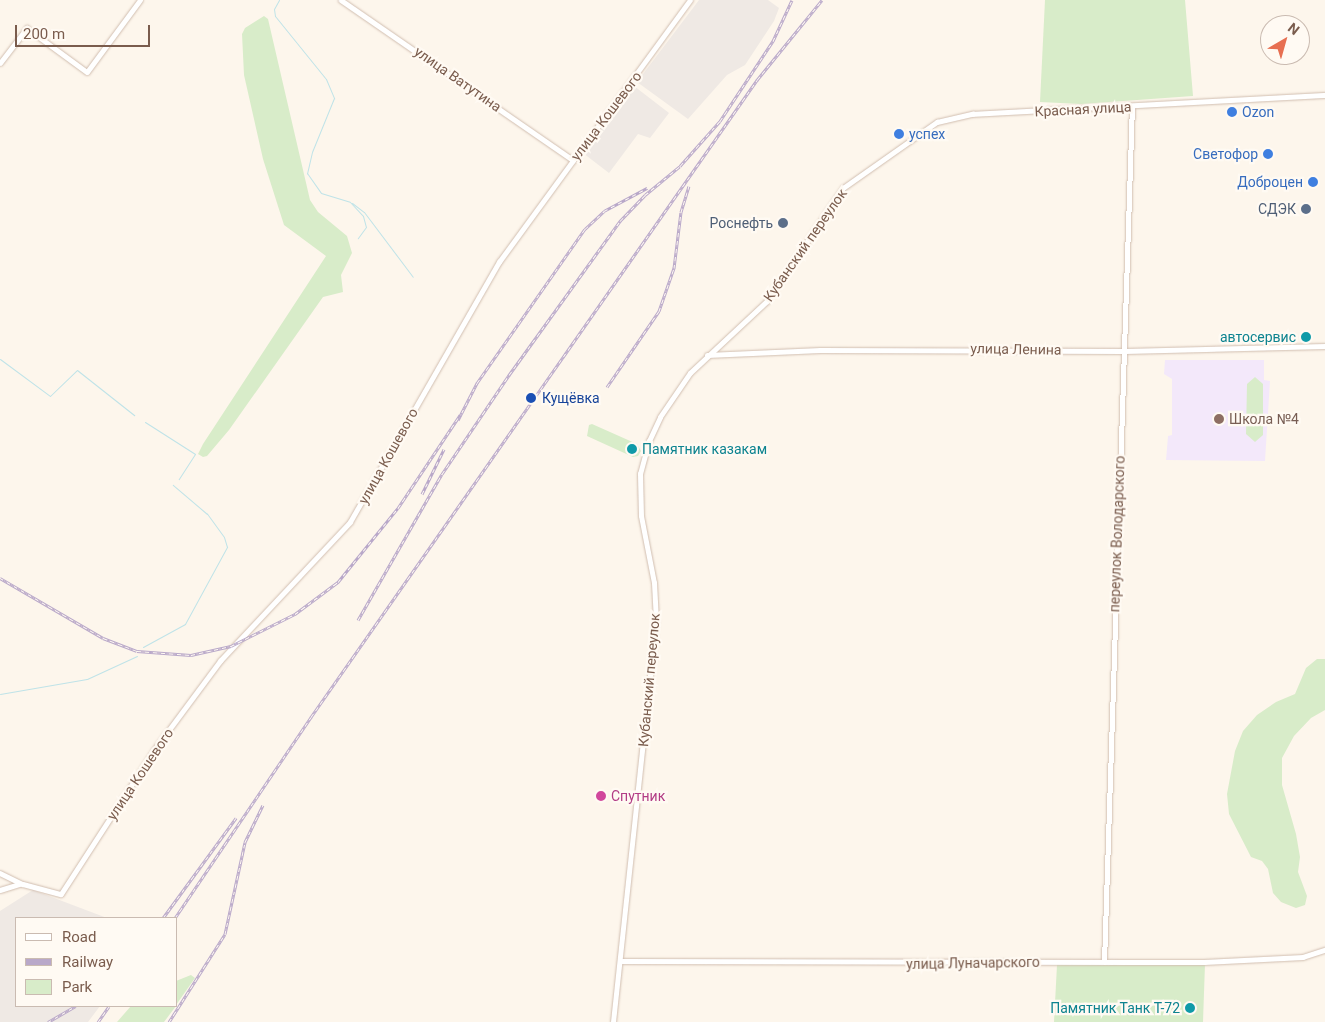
<!DOCTYPE html>
<html>
<head>
<meta charset="utf-8">
<style>
	body { margin:0 }
	#map { position:relative; width:1325px; height:1022px; overflow:hidden; background:#fdf6ec; font-family:Roboto,sans-serif }
	div>[style] { position:absolute }
	.industrial>* { inset:0; background:#efe9e4 }
	.education>* { inset:0; background:#f3e8fa }
	.green>* { inset:0; background:#d8ecc9 }
	.stream>* { height:1px; margin:-0.5px; padding:0 0.5px; transform-origin:0.5px; border-radius:0.5px; background:#bfe3e8 }
	.roads { filter:drop-shadow(0 0 1px #d1beb0) drop-shadow(0 0 1px #d1beb0) }
	.tertiary>* { height:4.5px; margin:-2.25px; padding:0 2.25px; transform-origin:2.25px; border-radius:2.25px; background:#fff }
	.rail>* { height:3px; margin-top:-1.5px; transform-origin:0; background:repeating-linear-gradient(90deg,#fffaf3 0 4px,#b9a8c9 0 8px); box-sizing:border-box; border-block:1px solid #b9a8c9 }
	.dots>* { width:14px; height:14px; translate:-50% -50%; box-sizing:border-box; border:2px solid #fffaf3; border-radius:50% }
	span { translate:-50% -50%; white-space:nowrap; text-align:center; line-height:1.15; -webkit-text-stroke:4.5px #fffaf3; paint-order:stroke }
	.street-label { font-size:14px; color:#7a5c4d }
	.shop-label { font-size:14px; color:#366cbe }
	.left { translate:0 -50%; text-align:left }
	.right { translate:-100% -50%; text-align:right }
	.service-label { font-size:14px; color:#4e5e75 }
	.culture-label { font-size:14px; color:#0d838f }
	.transit-label { font-size:14px; color:#164399 }
	.education-label { font-size:14px; color:#785e54 }
	.hotel-label { font-size:14px; color:#b23c85 }
	.legend { position:absolute; left:15px; top:917px; width:162px; height:90px; box-sizing:border-box; background:#fffaf3; border:1px solid #cabbb1; margin:0; padding:6px 9px; list-style:none; font-size:15px; color:#7a5c4d }
	.legend li { display:flex; align-items:center; gap:10px; height:25px }
	.legend b { width:25px; border:1px solid #cabbb1 }
	.north { position:absolute; left:1260px; top:15px; width:50px; height:50px; box-sizing:border-box; background:#fffaf3; border:1px solid #cabbb1; border-radius:50%; rotate:38deg; font-size:14px; font-weight:700; line-height:20px; text-align:center; color:#7a5c4d }
	.north::after { content:''; display:block; margin:auto; width:18px; height:22px; background:#e76f51; clip-path:polygon(50% 0,100% 100%,50% 72%,0 100%) }
	.scale { position:absolute; left:15px; top:25px; width:135px; height:22px; box-sizing:border-box; border:2px solid #7a5c4d; border-top:0; padding-left:6px; font-size:15px; line-height:18px; white-space:nowrap; color:#7a5c4d; -webkit-text-stroke:4px #fffaf3; paint-order:stroke }
</style>
</head>
<body>
<div id="map">
	<div class="industrial">
		<div style="clip-path:polygon(699px 0,768px 0,779px 8px,774px 21px,745px 65px,727px 75px,688px 119px,637px 82px)"></div>
		<div style="clip-path:polygon(634px 86px,669px 113px,650px 138px,638px 134px,609px 173px,583px 153px)"></div>
		<div style="clip-path:polygon(33px 890px,107px 918px,16px 918px,16px 1006px,100px 1006px,88px 1022px,0 1022px,0 911px)"></div>
	</div>
	<div class="education">
		<div style="clip-path:polygon(1165px 360px,1264px 360px,1264px 380px,1270px 381px,1265px 461px,1166px 460px,1168px 436px,1172px 435px,1172px 379px,1164px 374px)"></div>
	</div>
	<div class="green">
		<div style="clip-path:polygon(1045px 0,1185px 0,1193px 96px,1081px 104px,1040px 102px)"></div>
		<div style="clip-path:polygon(264px 16px,268px 19px,310px 200px,318px 212px,347px 236px,352px 253px,341px 275px,343px 292px,323px 297px,229px 430px,207px 456px,203px 457px,198px 454px,203px 444px,326px 256px,284px 225px,263px 159px,244px 75px,242px 34px,245px 28px)"></div>
		<div style="clip-path:polygon(1255px 377px,1263px 384px,1263px 435px,1255px 442px,1246px 434px,1247px 384px)"></div>
		<div style="clip-path:polygon(592px 424px,637px 444px,641px 451px,638px 456px,633px 457px,587px 436px,589px 425px)"></div>
		<div style="clip-path:polygon(1317px 659px,1325px 659px,1325px 710px,1311px 718px,1294px 736px,1282px 758px,1282px 785px,1296px 834px,1300px 857px,1298px 872px,1307px 896px,1305px 905px,1296px 908px,1281px 902px,1273px 893px,1268px 869px,1262px 861px,1251px 857px,1229px 814px,1227px 794px,1235px 751px,1243px 731px,1257px 715px,1276px 702px,1295px 694px,1306px 668px)"></div>
		<div style="clip-path:polygon(1205px 964px,1203px 1022px,1054px 1022px,1057px 965px)"></div>
		<div style="clip-path:polygon(191px 975px,195px 978px,176px 1005px,176px 981px)"></div>
		<div style="clip-path:polygon(131px 1006px,176px 1006px,164px 1022px,117px 1022px)"></div>
	</div>
	<div class="stream">
		<div style="left:279px;top:0;width:10px;rotate:119deg"></div>
		<div style="left:274px;top:9px;width:7px;rotate:82deg"></div>
		<div style="left:275px;top:16px;width:81px;rotate:51deg"></div>
		<div style="left:326px;top:79px;width:21px;rotate:67deg"></div>
		<div style="left:334px;top:98px;width:58px;rotate:112.2deg"></div>
		<div style="left:312px;top:152px;width:22px;rotate:103deg"></div>
		<div style="left:307px;top:173px;width:24px;rotate:55deg"></div>
		<div style="left:321px;top:193px;width:30px;rotate:17deg"></div>
		<div style="left:350px;top:202px;width:19px;rotate:47deg"></div>
		<div style="left:363px;top:216px;width:11px;rotate:75deg"></div>
		<div style="left:366px;top:227px;width:14px;rotate:126deg"></div>
		<div style="left:352px;top:203px;width:15px;rotate:37deg"></div>
		<div style="left:364px;top:212px;width:81px;rotate:53deg"></div>
		<div style="left:0;top:359px;width:62px;rotate:36.5deg"></div>
		<div style="left:50px;top:396px;width:37px;rotate:-44deg"></div>
		<div style="left:77px;top:370px;width:73px;rotate:38.3deg"></div>
		<div style="left:145px;top:422px;width:59px;rotate:32.6deg"></div>
		<div style="left:195px;top:454px;width:30px;rotate:123deg"></div>
		<div style="left:143px;top:647px;width:48px;rotate:-28.7deg"></div>
		<div style="left:185px;top:624px;width:88px;rotate:-61.4deg"></div>
		<div style="left:227px;top:547px;width:10px;rotate:-107deg"></div>
		<div style="left:224px;top:537px;width:29px;rotate:-126deg"></div>
		<div style="left:207px;top:514px;width:45px;rotate:-139.5deg"></div>
		<div style="left:0;top:694px;width:88px;rotate:-9.8deg"></div>
		<div style="left:87px;top:679px;width:55px;rotate:-24.7deg"></div>
	</div>
	<div class="roads">
		<div class="tertiary">
			<div style="left:341px;top:0;width:282px;rotate:34.6deg"></div>
			<div style="left:0;top:63px;width:44px;rotate:-52.4deg"></div>
			<div style="left:27px;top:28px;width:74px;rotate:36.3deg"></div>
			<div style="left:87px;top:72px;width:89px;rotate:-53.6deg"></div>
			<div style="left:707px;top:355px;width:113px;rotate:-2.5deg"></div>
			<div style="left:820px;top:350px;width:305px;rotate:0.2deg"></div>
			<div style="left:1125px;top:351px;width:200px;rotate:-1.4deg"></div>
			<div style="left:0;top:873px;width:25px;rotate:26deg"></div>
			<div style="left:23px;top:884px;width:39px;rotate:15deg"></div>
			<div style="left:61px;top:894px;width:171px;rotate:-57.1deg"></div>
			<div style="left:154px;top:750px;width:111px;rotate:-53.4deg"></div>
			<div style="left:220px;top:661px;width:190px;rotate:-46.9deg"></div>
			<div style="left:350px;top:522px;width:300px;rotate:-60.2deg"></div>
			<div style="left:499px;top:262px;width:324px;rotate:-53.9deg"></div>
			<div style="left:0;top:890px;width:21px;rotate:-17deg"></div>
			<div style="left:620px;top:961px;width:584px;rotate:0.1deg"></div>
			<div style="left:1204px;top:962px;width:99px;rotate:-2.9deg"></div>
			<div style="left:1303px;top:957px;width:23px;rotate:-18deg"></div>
			<div style="left:1104px;top:962px;width:856px;rotate:-88.13deg"></div>
			<div style="left:613px;top:1022px;width:403px;rotate:-83.9deg"></div>
			<div style="left:656px;top:621px;width:38px;rotate:-93deg"></div>
			<div style="left:654px;top:583px;width:68px;rotate:-101deg"></div>
			<div style="left:641px;top:516px;width:42px;rotate:-91.4deg"></div>
			<div style="left:640px;top:474px;width:34px;rotate:-75deg"></div>
			<div style="left:649px;top:441px;width:26px;rotate:-65deg"></div>
			<div style="left:660px;top:417px;width:53px;rotate:-55.7deg"></div>
			<div style="left:690px;top:373px;width:105px;rotate:-43.1deg"></div>
			<div style="left:767px;top:301px;width:136px;rotate:-56.1deg"></div>
			<div style="left:843px;top:188px;width:115px;rotate:-35.1deg"></div>
			<div style="left:937px;top:122px;width:37px;rotate:-13deg"></div>
			<div style="left:973px;top:114px;width:353px;rotate:-3.1deg"></div>
		</div>
	</div>
	<div class="rail">
		<div style="left:607px;top:387px;width:92px;rotate:-55.6deg"></div>
		<div style="left:659px;top:311px;width:46px;rotate:-70.8deg"></div>
		<div style="left:674px;top:268px;width:56px;rotate:-82.9deg"></div>
		<div style="left:681px;top:212px;width:27px;rotate:-73deg"></div>
		<div style="left:458px;top:420px;width:42px;rotate:-62.8deg"></div>
		<div style="left:477px;top:383px;width:188px;rotate:-55deg"></div>
		<div style="left:585px;top:229px;width:26px;rotate:-43deg"></div>
		<div style="left:604px;top:211px;width:49px;rotate:-28.1deg"></div>
		<div style="left:422px;top:494px;width:50px;rotate:-63.9deg"></div>
		<div style="left:0;top:578px;width:119px;rotate:30.2deg"></div>
		<div style="left:103px;top:638px;width:36px;rotate:21deg"></div>
		<div style="left:137px;top:651px;width:54px;rotate:4.2deg"></div>
		<div style="left:191px;top:655px;width:41px;rotate:-12.7deg"></div>
		<div style="left:231px;top:646px;width:72px;rotate:-26.6deg"></div>
		<div style="left:295px;top:614px;width:54px;rotate:-36.7deg"></div>
		<div style="left:338px;top:582px;width:95px;rotate:-51deg"></div>
		<div style="left:398px;top:508px;width:112px;rotate:-56.3deg"></div>
		<div style="left:358px;top:620px;width:168px;rotate:-60.1deg"></div>
		<div style="left:442px;top:474px;width:120px;rotate:-55.9deg"></div>
		<div style="left:509px;top:375px;width:190px;rotate:-54.2deg"></div>
		<div style="left:620px;top:221px;width:36px;rotate:-46deg"></div>
		<div style="left:645px;top:195px;width:45px;rotate:-39.6deg"></div>
		<div style="left:680px;top:166px;width:60px;rotate:-48.4deg"></div>
		<div style="left:720px;top:121px;width:96px;rotate:-56.5deg"></div>
		<div style="left:773px;top:41px;width:45px;rotate:-65.1deg"></div>
		<div style="left:163px;top:918px;width:124px;rotate:-53.9deg"></div>
		<div style="left:175px;top:918px;width:243px;rotate:-55.9deg"></div>
		<div style="left:311px;top:717px;width:778px;rotate:-55deg"></div>
		<div style="left:757px;top:80px;width:103px;rotate:-50.9deg"></div>
		<div style="left:48px;top:1022px;width:32px;rotate:-30deg"></div>
		<div style="left:98px;top:1022px;width:19px;rotate:-55deg"></div>
		<div style="left:169px;top:1022px;width:104px;rotate:-57.5deg"></div>
		<div style="left:225px;top:934px;width:94px;rotate:-77.7deg"></div>
		<div style="left:245px;top:842px;width:41px;rotate:-64.1deg"></div>
	</div>
	<div class="dots">
		<div style="left:1232px;top:112px;background:#3f7fe0"></div>
		<div style="left:899px;top:134px;background:#3f7fe0"></div>
		<div style="left:1268px;top:154px;background:#3f7fe0"></div>
		<div style="left:1313px;top:182px;background:#3f7fe0"></div>
		<div style="left:1306px;top:209px;background:#5c6f8a"></div>
		<div style="left:783px;top:223px;background:#5c6f8a"></div>
		<div style="left:1306px;top:337px;background:#0f9aa8"></div>
		<div style="left:531px;top:398px;background:#1a4fb4"></div>
		<div style="left:1219px;top:419px;background:#8d6e63"></div>
		<div style="left:632px;top:449px;background:#0f9aa8"></div>
		<div style="left:601px;top:796px;background:#d1479c"></div>
		<div style="left:1190px;top:1008px;background:#0f9aa8"></div>
	</div>
	<div class="street-label">
		<span style="left:458px;top:79px;rotate:35deg">улица Ватутина</span>
		<span style="left:1083px;top:109px;rotate:-3deg">Красная улица</span>
		<span style="left:606px;top:116px;rotate:-53deg">улица Кошевого</span>
		<span style="left:805px;top:245px;rotate:-55deg">Кубанский переулок</span>
		<span style="left:1016px;top:349px;rotate:1deg">улица Ленина</span>
		<span style="left:388px;top:456px;rotate:-61deg">улица Кошевого</span>
		<span style="left:1117px;top:534px;rotate:-88deg">переулок Володарского</span>
		<span style="left:649px;top:680px;rotate:-85deg">Кубанский переулок</span>
		<span style="left:140px;top:774px;rotate:-56deg">улица Кошевого</span>
		<span style="left:973px;top:963px;rotate:-1deg">улица Луначарского</span>
	</div>
	<div class="shop-label">
		<span class="left" style="left:1242px;top:112px">Ozon</span>
		<span class="left" style="left:909px;top:134px">успех</span>
		<span class="right" style="left:1258px;top:154px">Светофор</span>
		<span class="right" style="left:1303px;top:182px">Доброцен</span>
	</div>
	<div class="service-label">
		<span class="right" style="left:1296px;top:209px">СДЭК</span>
		<span class="right" style="left:773px;top:223px">Роснефть</span>
	</div>
	<div class="culture-label">
		<span class="right" style="left:1296px;top:337px">автосервис</span>
		<span class="left" style="left:642px;top:449px">Памятник казакам</span>
		<span class="right" style="left:1180px;top:1008px">Памятник Танк Т-72</span>
	</div>
	<div class="transit-label">
		<span class="left" style="left:542px;top:398px">Кущёвка</span>
	</div>
	<div class="education-label">
		<span class="left" style="left:1229px;top:419px">Школа №4</span>
	</div>
	<div class="hotel-label">
		<span class="left" style="left:611px;top:796px">Спутник</span>
	</div>
	<ul class="legend">
	<li><b style="height:6px;background:#fff"></b>Road</li>
	<li><b style="height:6px;background:#b9a8c9"></b>Railway</li>
	<li><b style="height:14px;background:#d8ecc9"></b>Park</li>
	</ul>
	<div class="north">N</div>
	<div class="scale">200 m</div>
</div>
</body>
</html>
